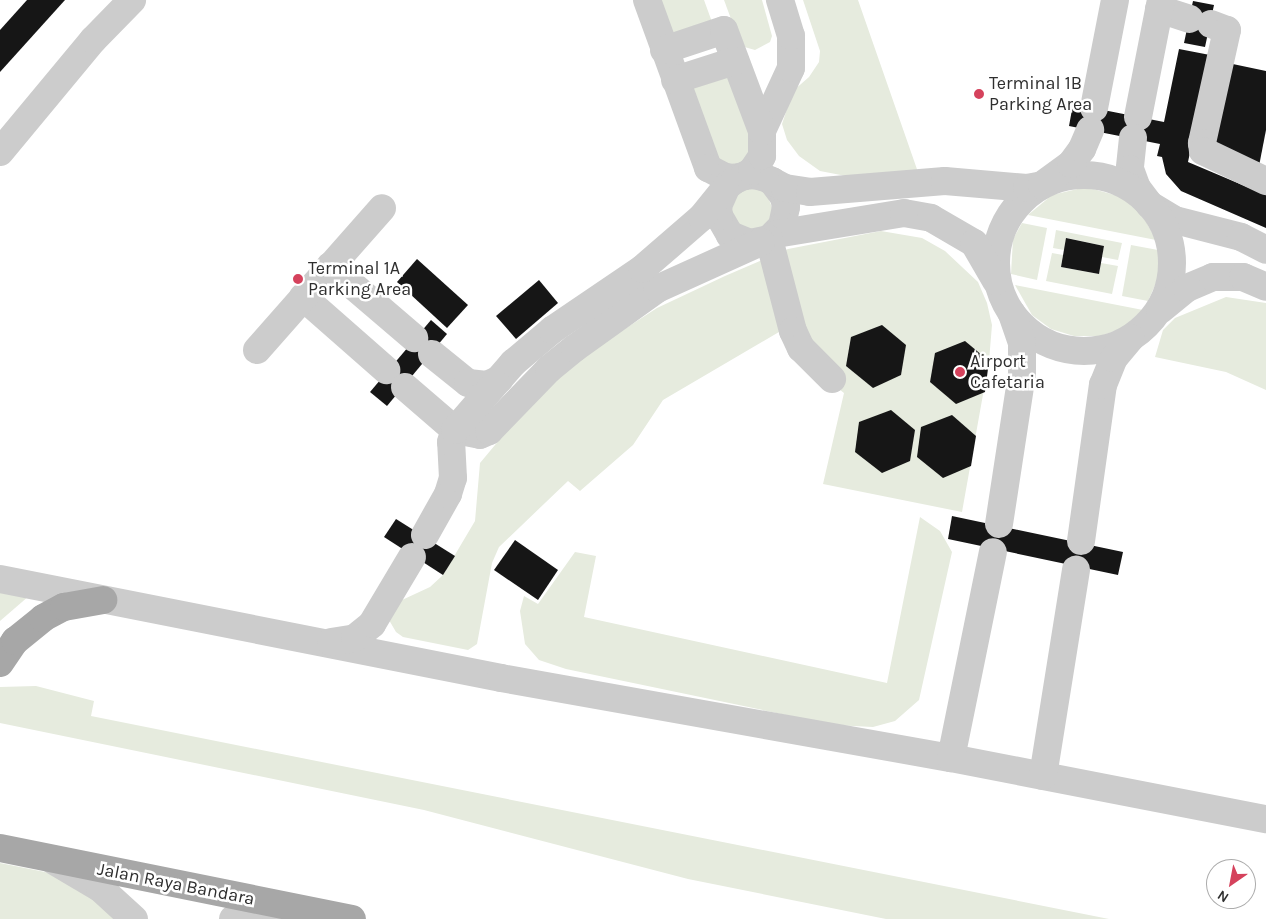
<!DOCTYPE html>
<html>
<head>
<meta charset="utf-8">
<style>
	body { margin:0 }
	#map { position:relative; width:1266px; height:919px; overflow:hidden; background:#fff; font-family:Karla,sans-serif }
	div>[style] { position:absolute }
	.green>* { inset:0; background:#e6ebde }
	.building>* { inset:0; background:#161616 }
	.minor>* { height:28px; margin:-14px; padding:0 14px; transform-origin:14px; border-radius:14px; background:#ccc }
	.minor>.ring { margin:-14px; padding:0; box-sizing:content-box; background:none; border:28px solid #ccc; border-radius:50% }
	.major>* { height:28px; margin:-14px; padding:0 14px; transform-origin:14px; border-radius:14px; background:#a7a7a7 }
	.dots>* { width:14px; height:14px; translate:-50% -50%; box-sizing:border-box; border:2px solid #fff; border-radius:50% }
	span { translate:-50% -50%; white-space:nowrap; text-align:center; line-height:1.15; -webkit-text-stroke:5px #fff; paint-order:stroke }
	.poi-label { font-size:18px; color:#2f2f2f }
	.left { translate:0 -50%; text-align:left }
	.street-label { font-size:18px; color:#2f2f2f }
	.north { position:absolute; left:1206px; top:859px; width:50px; height:50px; box-sizing:border-box; background:#fff; border:1px solid #acacac; border-radius:50%; rotate:213deg; font-size:14px; font-weight:700; line-height:20px; text-align:center; color:#2f2f2f }
	.north::after { content:''; display:block; margin:auto; width:18px; height:22px; background:#d5425c; clip-path:polygon(50% 0,100% 100%,50% 72%,0 100%) }
</style>
</head>
<body>
<div id="map">
	<div class="green">
		<div style="clip-path:polygon(657px 0,704px 0,712px 22px,670px 37px)"></div>
		<div style="clip-path:polygon(724px 0,762px 0,772px 36px,770px 42px,755px 50px,741px 46px)"></div>
		<div style="clip-path:polygon(803px 0,858px 0,919px 175px,846px 176px,820px 171px,799px 156px,787px 140px,782px 124px,793px 91px,809px 77px,819px 62px,820px 51px)"></div>
		<div style="clip-path:polygon(728px 74px,753px 140px,747px 158px,738px 164px,727px 164px,718px 161px,688px 86px)"></div>
		<div style="clip-path:polygon(1086px 187px,1122px 197px,1142px 214px,1156px 240px,1028px 215px,1052px 195px)"></div>
		<div style="clip-path:polygon(759px 188px,767px 194px,774px 213px,762px 229px,743px 231px,729px 216px,739px 190px)"></div>
		<div style="clip-path:polygon(1022px 223px,1047px 228px,1037px 280px,1011px 274px,1013px 239px)"></div>
		<div style="clip-path:polygon(1056px 230px,1122px 243px,1118px 260px,1102px 257px,1104px 246px,1067px 238px,1064px 250px,1053px 248px)"></div>
		<div style="clip-path:polygon(881px 231px,922px 238px,945px 251px,978px 282px,987px 303px,992px 325px,989px 361px,962px 512px,823px 484px,844px 393px,801px 360px,779px 332px,663px 400px,633px 445px,580px 491px,568px 481px,499px 547px,492px 563px,477px 644px,468px 650px,403px 637px,396px 632px,389px 620px,402px 600px,430px 587px,443px 575px,475px 521px,480px 463px,539px 392px,583px 356px,657px 308px,725px 276px,788px 249px)"></div>
		<div style="clip-path:polygon(1131px 245px,1158px 250px,1160px 274px,1148px 301px,1122px 296px)"></div>
		<div style="clip-path:polygon(1052px 253px,1063px 255px,1061px 267px,1099px 274px,1101px 263px,1118px 266px,1112px 294px,1046px 281px)"></div>
		<div style="clip-path:polygon(1015px 285px,1143px 310px,1124px 327px,1112px 332px,1100px 336px,1074px 336px,1051px 329px,1032px 315px)"></div>
		<div style="clip-path:polygon(1226px 297px,1266px 303px,1266px 390px,1226px 372px,1155px 357px,1163px 330px,1175px 318px)"></div>
		<div style="clip-path:polygon(920px 517px,940px 531px,952px 552px,919px 700px,895px 721px,873px 727px,834px 725px,566px 669px,539px 660px,525px 644px,520px 611px,524px 596px,538px 604px,575px 552px,596px 556px,584px 617px,887px 683px)"></div>
		<div style="clip-path:polygon(0 582px,37px 589px,0 621px)"></div>
		<div style="clip-path:polygon(36px 686px,94px 701px,91px 716px,1109px 919px,886px 919px,688px 879px,424px 810px,0 723px,0 687px)"></div>
		<div style="clip-path:polygon(0 863px,45px 872px,74px 885px,99px 901px,115px 919px,0 919px)"></div>
	</div>
	<div class="building">
		<div style="clip-path:polygon(27px 0,65px 0,0 72px,0 30px)"></div>
		<div style="clip-path:polygon(1193px 1px,1214px 5px,1205px 47px,1184px 43px)"></div>
		<div style="clip-path:polygon(1179px 49px,1210px 55px,1188px 162px,1266px 195px,1266px 228px,1181px 191px,1166px 174px,1162px 157px,1157px 156px,1160px 144px,1069px 126px,1073px 104px,1164px 122px)"></div>
		<div style="clip-path:polygon(1228px 63px,1266px 71px,1266px 130px,1259px 166px,1210px 157px)"></div>
		<div style="clip-path:polygon(1066px 238px,1104px 246px,1099px 274px,1061px 267px)"></div>
		<div style="clip-path:polygon(417px 259px,468px 305px,447px 328px,397px 282px)"></div>
		<div style="clip-path:polygon(539px 280px,558px 303px,516px 339px,496px 316px)"></div>
		<div style="clip-path:polygon(431px 320px,447px 334px,387px 406px,370px 392px)"></div>
		<div style="clip-path:polygon(882px 325px,906px 345px,901px 375px,873px 388px,846px 366px,851px 337px)"></div>
		<div style="clip-path:polygon(965px 341px,989px 361px,985px 392px,956px 404px,930px 382px,935px 353px)"></div>
		<div style="clip-path:polygon(891px 410px,915px 430px,910px 461px,882px 473px,855px 452px,859px 422px)"></div>
		<div style="clip-path:polygon(952px 415px,976px 436px,971px 466px,943px 478px,917px 457px,921px 427px)"></div>
		<div style="clip-path:polygon(952px 516px,1123px 552px,1118px 575px,948px 539px)"></div>
		<div style="clip-path:polygon(396px 519px,455px 556px,443px 575px,384px 537px)"></div>
		<div style="clip-path:polygon(515px 540px,558px 570px,538px 600px,494px 570px)"></div>
	</div>
	<div class="minor">
		<div style="left:647px;top:0;width:179px;rotate:70deg"></div>
		<div style="left:708px;top:168px;width:19px;rotate:28deg"></div>
		<div style="left:725px;top:177px;width:8px;rotate:7deg"></div>
		<div style="left:733px;top:178px;width:11px;rotate:-10deg"></div>
		<div style="left:744px;top:176px;width:10px;rotate:-6deg"></div>
		<div style="left:754px;top:175px;width:9px;rotate:13deg"></div>
		<div style="left:763px;top:177px;width:10px;rotate:24deg"></div>
		<div style="left:772px;top:181px;width:20px;rotate:53deg"></div>
		<div style="left:784px;top:197px;width:10px;rotate:79deg"></div>
		<div style="left:786px;top:207px;width:19px;rotate:102deg"></div>
		<div style="left:782px;top:226px;width:18px;rotate:135deg"></div>
		<div style="left:769px;top:239px;width:19px;rotate:168deg"></div>
		<div style="left:750px;top:243px;width:22px;rotate:-158deg"></div>
		<div style="left:730px;top:235px;width:22px;rotate:-120deg"></div>
		<div style="left:719px;top:216px;width:10px;rotate:-96deg"></div>
		<div style="left:718px;top:206px;width:22px;rotate:-66deg"></div>
		<div style="left:727px;top:186px;width:10px;rotate:-37deg"></div>
		<div style="left:735px;top:180px;width:10px;rotate:-24deg"></div>
		<div style="left:744px;top:176px;width:9px;rotate:-32deg"></div>
		<div style="left:752px;top:171px;width:18px;rotate:-56deg"></div>
		<div style="left:762px;top:156px;width:25px;rotate:-90deg"></div>
		<div style="left:762px;top:131px;width:69px;rotate:-65.3deg"></div>
		<div style="left:791px;top:68px;width:32px;rotate:-90deg"></div>
		<div style="left:791px;top:36px;width:38px;rotate:-107deg"></div>
		<div style="left:1159px;top:9px;width:32px;rotate:18deg"></div>
		<div style="left:1211px;top:24px;width:17px;rotate:21deg"></div>
		<div style="left:1227px;top:30px;width:116px;rotate:102.5deg"></div>
		<div style="left:1202px;top:143px;width:8px;rotate:83deg"></div>
		<div style="left:1203px;top:151px;width:70px;rotate:25.5deg"></div>
		<div style="left:664px;top:50px;width:63px;rotate:-18.4deg"></div>
		<div style="left:724px;top:30px;width:108px;rotate:69.4deg"></div>
		<div style="left:675px;top:80px;width:63px;rotate:-17.6deg"></div>
		<div style="left:1094px;top:108px;width:110px;rotate:-79deg"></div>
		<div style="left:1138px;top:117px;width:119px;rotate:-78.9deg"></div>
		<div style="left:1133px;top:138px;width:31px;rotate:96deg"></div>
		<div style="left:1130px;top:169px;width:20px;rotate:70deg"></div>
		<div style="left:1137px;top:188px;width:21px;rotate:53deg"></div>
		<div style="left:1150px;top:205px;width:29px;rotate:31deg"></div>
		<div style="left:1175px;top:220px;width:68px;rotate:14.4deg"></div>
		<div style="left:1241px;top:237px;width:28px;rotate:27deg"></div>
		<div style="left:0;top:152px;width:146px;rotate:-50.3deg"></div>
		<div style="left:93px;top:40px;width:56px;rotate:-45.7deg"></div>
		<div class="ring" style="left:996px;top:175px;width:148px;height:148px"></div>
		<div style="left:772px;top:181px;width:15px;rotate:28deg"></div>
		<div style="left:785px;top:188px;width:25px;rotate:9deg"></div>
		<div style="left:810px;top:192px;width:135px;rotate:-4.7deg"></div>
		<div style="left:945px;top:181px;width:82px;rotate:4.9deg"></div>
		<div style="left:1027px;top:188px;width:15px;rotate:-11deg"></div>
		<div style="left:1042px;top:185px;width:36px;rotate:-36deg"></div>
		<div style="left:1071px;top:164px;width:19px;rotate:-54deg"></div>
		<div style="left:1082px;top:149px;width:21px;rotate:-67deg"></div>
		<div style="left:776px;top:234px;width:130px;rotate:-9.3deg"></div>
		<div style="left:904px;top:213px;width:27px;rotate:10deg"></div>
		<div style="left:931px;top:218px;width:50px;rotate:30.2deg"></div>
		<div style="left:974px;top:243px;width:44px;rotate:59.9deg"></div>
		<div style="left:769px;top:239px;width:95px;rotate:75.4deg"></div>
		<div style="left:793px;top:331px;width:19px;rotate:65deg"></div>
		<div style="left:801px;top:348px;width:44px;rotate:45deg"></div>
		<div style="left:330px;top:266px;width:111px;rotate:40.6deg"></div>
		<div style="left:303px;top:297px;width:111px;rotate:41.3deg"></div>
		<div style="left:1160px;top:310px;width:35px;rotate:-39deg"></div>
		<div style="left:1187px;top:288px;width:28px;rotate:-23deg"></div>
		<div style="left:1213px;top:277px;width:30px"></div>
		<div style="left:1243px;top:277px;width:25px;rotate:23deg"></div>
		<div style="left:257px;top:350px;width:189px;rotate:-48.6deg"></div>
		<div style="left:432px;top:354px;width:46px;rotate:38.9deg"></div>
		<div style="left:468px;top:383px;width:19px;rotate:6deg"></div>
		<div style="left:487px;top:385px;width:14px;rotate:-25deg"></div>
		<div style="left:405px;top:387px;width:66px;rotate:40.7deg"></div>
		<div style="left:455px;top:430px;width:25px;rotate:11deg"></div>
		<div style="left:480px;top:435px;width:10px;rotate:-24deg"></div>
		<div style="left:489px;top:431px;width:86px;rotate:-45.9deg"></div>
		<div style="left:549px;top:369px;width:33px;rotate:-39deg"></div>
		<div style="left:575px;top:348px;width:101px;rotate:-35.7deg"></div>
		<div style="left:657px;top:289px;width:114px;rotate:-24.3deg"></div>
		<div style="left:999px;top:524px;width:152px;rotate:-81.3deg"></div>
		<div style="left:1022px;top:374px;width:31px;rotate:-90deg"></div>
		<div style="left:1022px;top:343px;width:31px;rotate:-109deg"></div>
		<div style="left:425px;top:535px;width:47px;rotate:-60.7deg"></div>
		<div style="left:448px;top:494px;width:17px;rotate:-73deg"></div>
		<div style="left:453px;top:478px;width:36px;rotate:-93deg"></div>
		<div style="left:451px;top:442px;width:13px;rotate:-72deg"></div>
		<div style="left:455px;top:430px;width:89px;rotate:-49.1deg"></div>
		<div style="left:513px;top:363px;width:51px;rotate:-40.2deg"></div>
		<div style="left:552px;top:330px;width:109px;rotate:-34.1deg"></div>
		<div style="left:642px;top:269px;width:79px;rotate:-40.9deg"></div>
		<div style="left:702px;top:217px;width:36px;rotate:-51deg"></div>
		<div style="left:1081px;top:541px;width:158px;rotate:-82deg"></div>
		<div style="left:1103px;top:385px;width:29px;rotate:-68deg"></div>
		<div style="left:1114px;top:358px;width:26px;rotate:-50deg"></div>
		<div style="left:0;top:579px;width:511px;rotate:11.18deg"></div>
		<div style="left:501px;top:678px;width:457px;rotate:10.1deg"></div>
		<div style="left:951px;top:758px;width:321px;rotate:11deg"></div>
		<div style="left:331px;top:642px;width:24px;rotate:-9deg"></div>
		<div style="left:355px;top:638px;width:22px;rotate:-39deg"></div>
		<div style="left:372px;top:624px;width:78px;rotate:-59.2deg"></div>
		<div style="left:951px;top:758px;width:210px;rotate:-78.5deg"></div>
		<div style="left:1043px;top:776px;width:209px;rotate:-80.9deg"></div>
		<div style="left:54px;top:861px;width:53px;rotate:30.4deg"></div>
		<div style="left:100px;top:888px;width:46px;rotate:42.4deg"></div>
		<div style="left:233px;top:919px;width:41px;rotate:-14deg"></div>
		<div style="left:273px;top:909px;width:17px;rotate:3deg"></div>
	</div>
	<div class="major">
		<div style="left:0;top:663px;width:27px;rotate:-56deg"></div>
		<div style="left:15px;top:641px;width:36px;rotate:-39deg"></div>
		<div style="left:43px;top:618px;width:24px;rotate:-28deg"></div>
		<div style="left:64px;top:607px;width:40px;rotate:-10deg"></div>
		<div style="left:0;top:848px;width:359px;rotate:11.4deg"></div>
	</div>
	<div class="dots">
		<div style="left:979px;top:94px;background:#d5425c"></div>
		<div style="left:298px;top:279px;background:#d5425c"></div>
		<div style="left:960px;top:372px;background:#d5425c"></div>
	</div>
	<div class="poi-label">
		<span class="left" style="left:989px;top:94px">Terminal 1B<br>Parking Area</span>
		<span class="left" style="left:308px;top:279px">Terminal 1A<br>Parking Area</span>
		<span class="left" style="left:970px;top:372px">Airport<br>Cafetaria</span>
	</div>
	<div class="street-label">
		<span style="left:176px;top:884px;rotate:11deg">Jalan Raya Bandara</span>
	</div>
	<div class="north">N</div>
</div>
</body>
</html>
